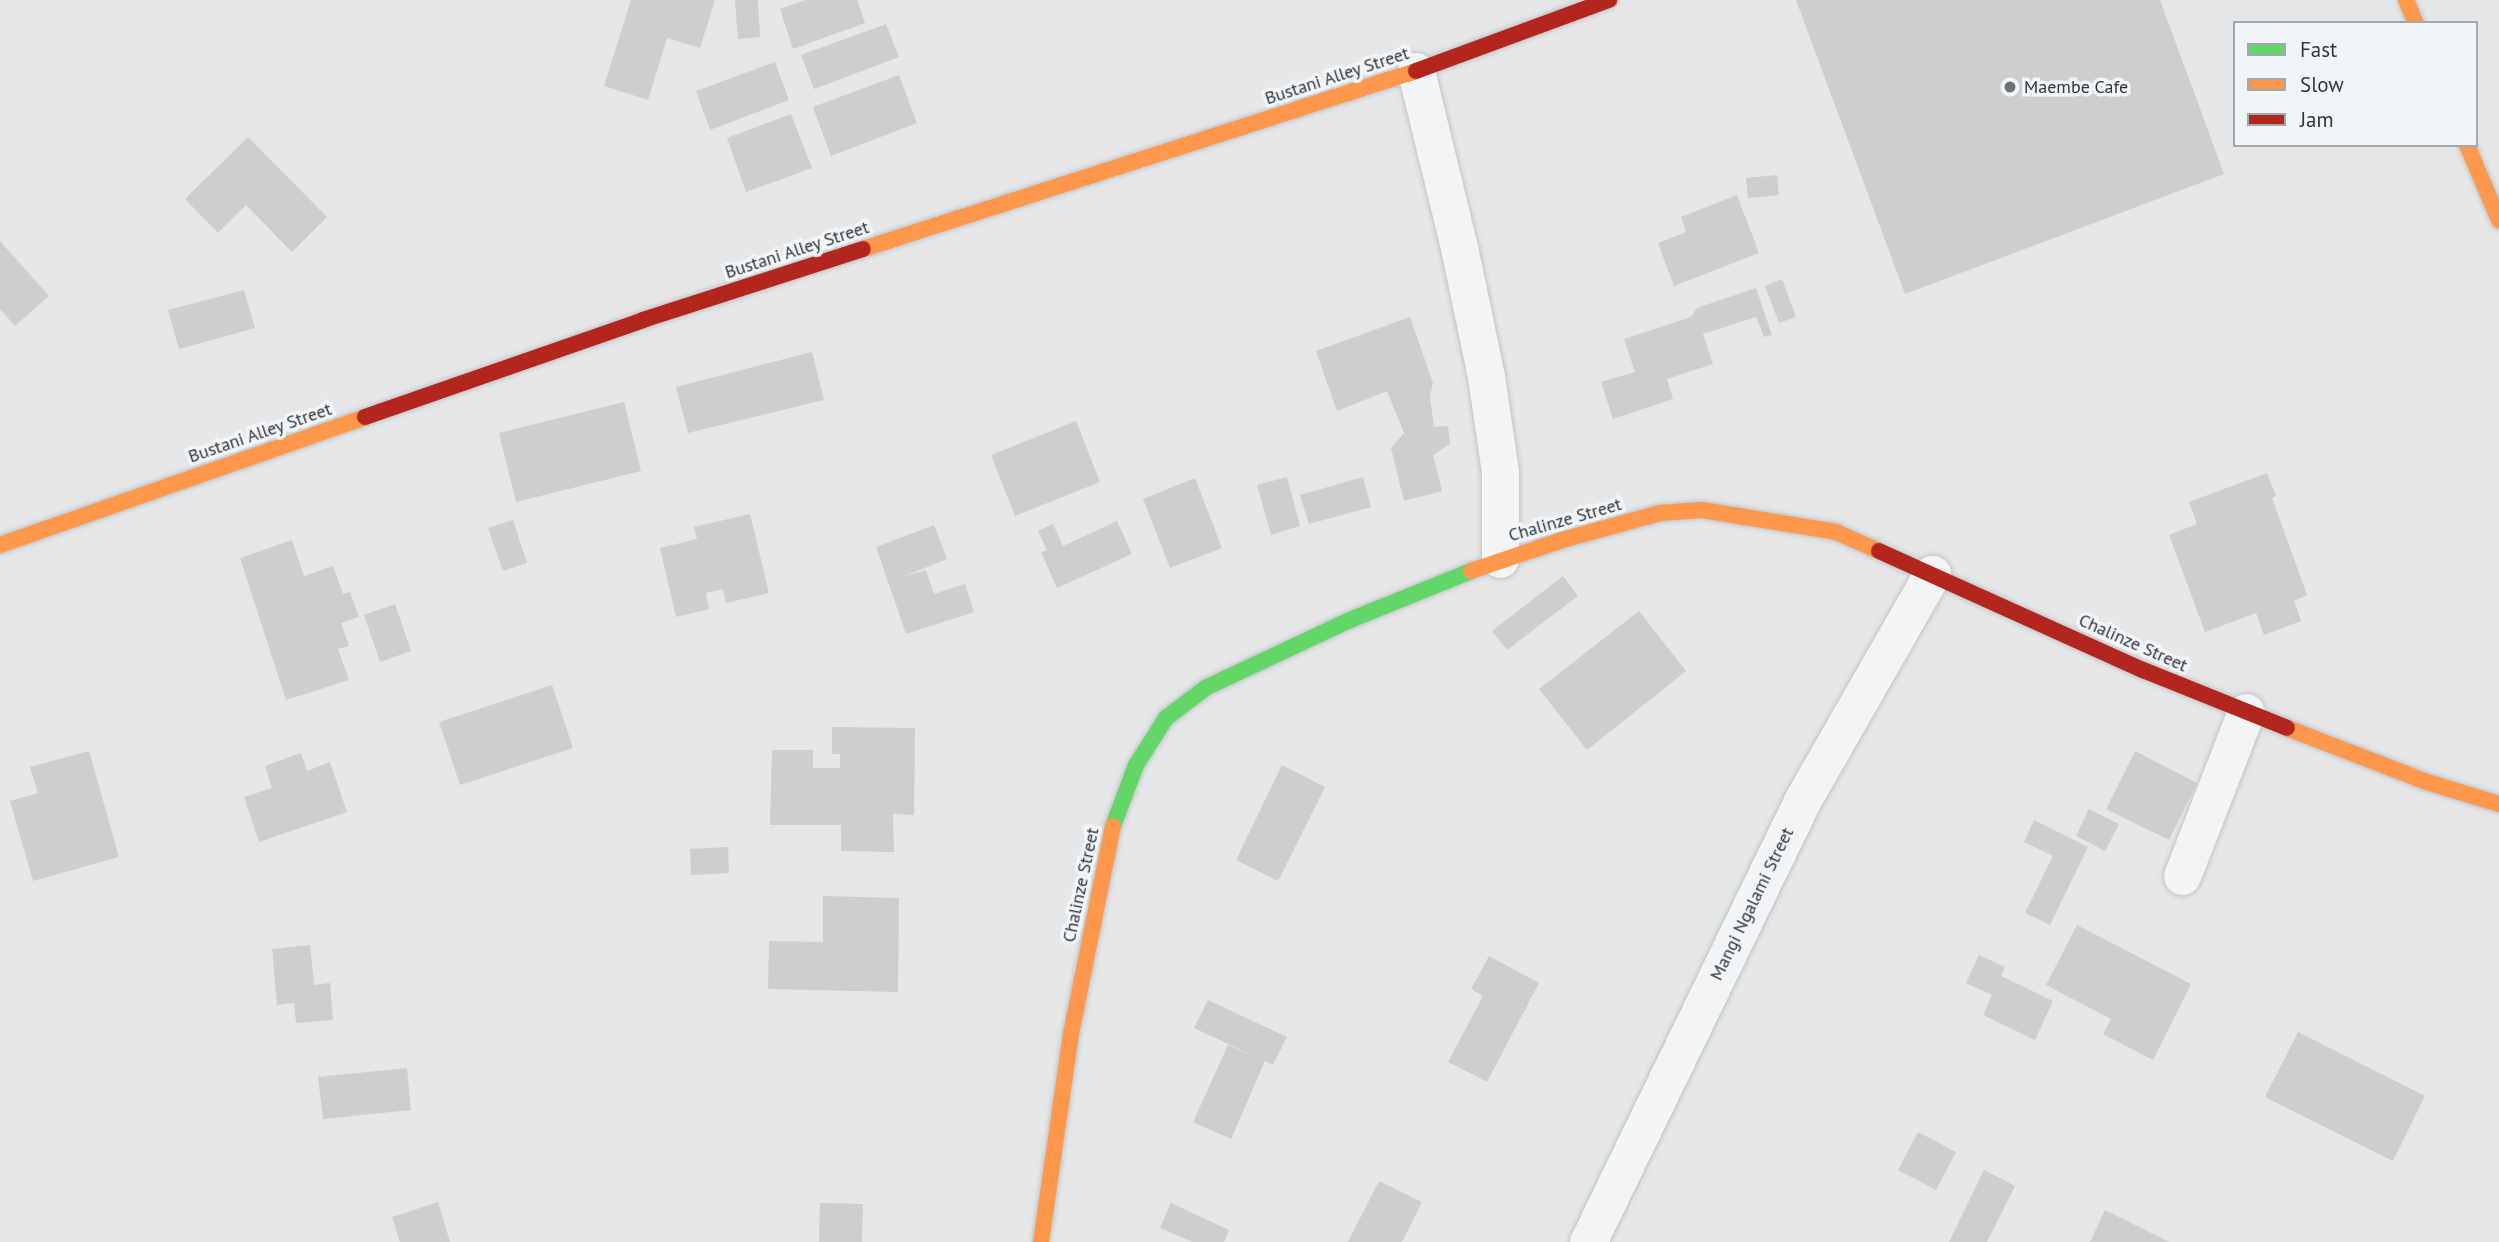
<!DOCTYPE html>
<html>
<head>
<meta charset="utf-8">
<style>
	body { margin:0 }
	#map { position:relative; width:2499px; height:1242px; overflow:hidden; background:#e4e6e8; font-family:"PT Sans",sans-serif }
	div>[style] { position:absolute }
	.building>* { inset:0; background:#ccced0 }
	.roads { filter:drop-shadow(0 0 2px #c2c4c6) drop-shadow(0 0 2px #c2c4c6) }
	.street>* { height:37px; margin:-18.5px; padding:0 18.5px; transform-origin:18.5px; border-radius:18.5px; background:#f3f4f6 }
	.fast>* { height:16px; margin:-8px; padding:0 8px; transform-origin:8px; border-radius:8px; background:#63d668 }
	.slow>* { height:16px; margin:-8px; padding:0 8px; transform-origin:8px; border-radius:8px; background:#ff974d }
	.jam>* { height:16px; margin:-8px; padding:0 8px; transform-origin:8px; border-radius:8px; background:#b3261e }
	.dots>* { width:19px; height:19px; translate:-50% -50%; box-sizing:border-box; border:4px solid #f2f5f8; border-radius:50% }
	span { translate:-50% -50%; white-space:nowrap; text-align:center; line-height:1.15; -webkit-text-stroke:7px #f2f5f8; paint-order:stroke }
	.street-label { font-size:18px; color:#2a3742 }
	.poi-label { font-size:18px; color:#2a3742 }
	.left { translate:0 -50%; text-align:left }
	.legend { position:absolute; left:2233px; top:21px; width:245px; height:126px; box-sizing:border-box; background:#f2f5f8; border:2px solid #a2a9af; margin:0; padding:9px 12px; list-style:none; font-size:21px; color:#2a3742 }
	.legend li { display:flex; align-items:center; gap:14px; height:35px }
	.legend b { width:35px; border:2px solid #a2a9af }
</style>
</head>
<body>
<div id="map">
	<div class="building">
		<div style="clip-path:polygon(631px 0,715px 0,700px 48px,667px 38px,648px 100px,604px 86px)"></div>
		<div style="clip-path:polygon(735px 0,758px 0,760px 37px,738px 39px)"></div>
		<div style="clip-path:polygon(806px 0,857px 0,865px 23px,793px 49px,780px 9px)"></div>
		<div style="clip-path:polygon(1796px 0,2160px 0,2224px 174px,1905px 294px)"></div>
		<div style="clip-path:polygon(886px 24px,899px 57px,814px 89px,801px 55px)"></div>
		<div style="clip-path:polygon(775px 62px,789px 100px,710px 130px,696px 91px)"></div>
		<div style="clip-path:polygon(899px 75px,917px 123px,831px 156px,813px 107px)"></div>
		<div style="clip-path:polygon(791px 114px,812px 168px,746px 192px,727px 138px)"></div>
		<div style="clip-path:polygon(248px 137px,327px 217px,292px 252px,246px 205px,218px 233px,185px 199px)"></div>
		<div style="clip-path:polygon(1777px 175px,1779px 195px,1748px 198px,1746px 178px)"></div>
		<div style="clip-path:polygon(1737px 195px,1759px 253px,1674px 286px,1658px 243px,1686px 232px,1681px 217px)"></div>
		<div style="clip-path:polygon(0 241px,49px 296px,15px 326px,0 309px)"></div>
		<div style="clip-path:polygon(1782px 279px,1796px 317px,1779px 323px,1765px 286px)"></div>
		<div style="clip-path:polygon(1756px 288px,1772px 335px,1764px 337px,1756px 317px,1703px 334px,1713px 364px,1667px 379px,1673px 399px,1613px 419px,1601px 382px,1635px 372px,1624px 339px,1691px 317px,1697px 308px)"></div>
		<div style="clip-path:polygon(244px 290px,255px 328px,179px 349px,168px 310px)"></div>
		<div style="clip-path:polygon(1410px 317px,1433px 383px,1430px 396px,1434px 427px,1448px 426px,1450px 444px,1433px 455px,1442px 491px,1404px 501px,1391px 448px,1404px 433px,1387px 391px,1337px 411px,1316px 351px)"></div>
		<div style="clip-path:polygon(812px 352px,824px 400px,688px 433px,676px 387px)"></div>
		<div style="clip-path:polygon(624px 402px,641px 471px,516px 502px,499px 433px)"></div>
		<div style="clip-path:polygon(1076px 421px,1100px 482px,1015px 516px,991px 455px)"></div>
		<div style="clip-path:polygon(2267px 473px,2276px 496px,2272px 498px,2307px 595px,2294px 601px,2301px 621px,2264px 635px,2256px 613px,2205px 632px,2169px 535px,2197px 524px,2189px 502px)"></div>
		<div style="clip-path:polygon(1287px 477px,1300px 526px,1271px 535px,1257px 485px)"></div>
		<div style="clip-path:polygon(1363px 477px,1371px 507px,1309px 524px,1300px 495px)"></div>
		<div style="clip-path:polygon(1195px 478px,1222px 548px,1170px 568px,1143px 499px)"></div>
		<div style="clip-path:polygon(750px 514px,769px 593px,726px 603px,723px 589px,706px 593px,709px 609px,676px 617px,660px 548px,697px 539px,694px 527px)"></div>
		<div style="clip-path:polygon(513px 520px,527px 563px,503px 571px,488px 528px)"></div>
		<div style="clip-path:polygon(1117px 521px,1132px 554px,1057px 588px,1041px 552px,1047px 550px,1038px 531px,1053px 524px,1063px 546px)"></div>
		<div style="clip-path:polygon(934px 525px,947px 559px,902px 577px,926px 570px,934px 594px,965px 584px,974px 612px,906px 634px,876px 547px)"></div>
		<div style="clip-path:polygon(292px 540px,304px 576px,333px 566px,343px 594px,350px 592px,359px 617px,341px 623px,349px 646px,338px 649px,349px 680px,286px 700px,240px 558px)"></div>
		<div style="clip-path:polygon(1563px 576px,1578px 596px,1507px 650px,1492px 631px)"></div>
		<div style="clip-path:polygon(395px 604px,411px 651px,380px 662px,364px 615px)"></div>
		<div style="clip-path:polygon(1639px 611px,1686px 671px,1587px 750px,1539px 689px)"></div>
		<div style="clip-path:polygon(552px 685px,573px 748px,460px 785px,439px 722px)"></div>
		<div style="clip-path:polygon(832px 727px,915px 728px,914px 815px,893px 814px,894px 852px,841px 851px,841px 825px,770px 825px,772px 750px,813px 750px,813px 768px,840px 768px,840px 754px,832px 754px)"></div>
		<div style="clip-path:polygon(89px 751px,119px 857px,33px 881px,10px 801px,38px 793px,30px 767px)"></div>
		<div style="clip-path:polygon(2135px 751px,2197px 783px,2169px 840px,2106px 809px)"></div>
		<div style="clip-path:polygon(301px 753px,307px 771px,330px 762px,347px 812px,259px 842px,244px 797px,272px 788px,265px 766px)"></div>
		<div style="clip-path:polygon(1282px 765px,1325px 787px,1278px 881px,1236px 860px)"></div>
		<div style="clip-path:polygon(2089px 809px,2119px 824px,2105px 851px,2076px 836px)"></div>
		<div style="clip-path:polygon(2034px 820px,2088px 847px,2050px 925px,2025px 913px,2053px 856px,2024px 842px)"></div>
		<div style="clip-path:polygon(728px 847px,729px 873px,691px 875px,690px 849px)"></div>
		<div style="clip-path:polygon(823px 896px,899px 898px,898px 992px,768px 989px,769px 941px,823px 942px)"></div>
		<div style="clip-path:polygon(2077px 925px,2191px 984px,2153px 1060px,2103px 1034px,2111px 1019px,2046px 985px)"></div>
		<div style="clip-path:polygon(310px 945px,314px 985px,330px 983px,333px 1020px,296px 1023px,294px 1003px,277px 1005px,272px 949px)"></div>
		<div style="clip-path:polygon(1979px 955px,2005px 967px,2001px 976px,2053px 1001px,2035px 1040px,1983px 1015px,1992px 995px,1966px 983px)"></div>
		<div style="clip-path:polygon(1489px 956px,1539px 983px,1487px 1082px,1448px 1062px,1483px 996px,1471px 989px)"></div>
		<div style="clip-path:polygon(1208px 1000px,1287px 1037px,1273px 1065px,1265px 1061px,1231px 1139px,1193px 1122px,1228px 1045px,1256px 1057px,1194px 1028px)"></div>
		<div style="clip-path:polygon(2298px 1032px,2425px 1096px,2393px 1161px,2265px 1097px)"></div>
		<div style="clip-path:polygon(407px 1068px,411px 1110px,323px 1119px,318px 1077px)"></div>
		<div style="clip-path:polygon(1918px 1132px,1956px 1152px,1936px 1190px,1898px 1170px)"></div>
		<div style="clip-path:polygon(1984px 1170px,2015px 1186px,1987px 1242px,1949px 1242px)"></div>
		<div style="clip-path:polygon(1379px 1181px,1422px 1202px,1402px 1242px,1348px 1242px)"></div>
		<div style="clip-path:polygon(438px 1202px,450px 1242px,400px 1242px,392px 1217px)"></div>
		<div style="clip-path:polygon(820px 1203px,863px 1204px,862px 1242px,819px 1242px)"></div>
		<div style="clip-path:polygon(1171px 1203px,1229px 1230px,1224px 1242px,1193px 1242px,1160px 1228px)"></div>
		<div style="clip-path:polygon(2105px 1210px,2169px 1242px,2090px 1242px)"></div>
	</div>
	<div class="roads">
		<div class="street">
			<div style="left:1416px;top:71px;width:186px;rotate:76.3deg"></div>
			<div style="left:1460px;top:252px;width:127px;rotate:78.2deg"></div>
			<div style="left:1486px;top:376px;width:97px;rotate:81.7deg"></div>
			<div style="left:1500px;top:472px;width:87px;rotate:90deg"></div>
			<div style="left:2182px;top:876px;width:176px;rotate:-68.7deg"></div>
			<div style="left:1588px;top:1242px;width:490px;rotate:-64.1deg"></div>
			<div style="left:1802px;top:801px;width:262px;rotate:-60.2deg"></div>
		</div>
		<div class="fast">
			<div style="left:1113px;top:826px;width:65px;rotate:-69.3deg"></div>
			<div style="left:1136px;top:765px;width:56px;rotate:-57.4deg"></div>
			<div style="left:1166px;top:718px;width:51px;rotate:-37.1deg"></div>
			<div style="left:1207px;top:687px;width:158px;rotate:-25.1deg"></div>
			<div style="left:1350px;top:620px;width:131px;rotate:-22deg"></div>
		</div>
		<div class="slow">
			<div style="left:2406px;top:0;width:25px;rotate:67deg"></div>
			<div style="left:2467px;top:145px;width:82px;rotate:66.9deg"></div>
			<div style="left:863px;top:249px;width:581px;rotate:-17.84deg"></div>
			<div style="left:0;top:545px;width:387px;rotate:-19.3deg"></div>
			<div style="left:1471px;top:571px;width:96px;rotate:-18.8deg"></div>
			<div style="left:1562px;top:540px;width:102px;rotate:-15.4deg"></div>
			<div style="left:1660px;top:513px;width:42px;rotate:-4.1deg"></div>
			<div style="left:1702px;top:510px;width:136px;rotate:9.3deg"></div>
			<div style="left:1836px;top:532px;width:47px;rotate:23.8deg"></div>
			<div style="left:2287px;top:728px;width:150px;rotate:21.1deg"></div>
			<div style="left:2427px;top:782px;width:75px;rotate:17deg"></div>
			<div style="left:1041px;top:1242px;width:210px;rotate:-81.8deg"></div>
			<div style="left:1071px;top:1034px;width:212px;rotate:-78.6deg"></div>
		</div>
		<div class="jam">
			<div style="left:1416px;top:71px;width:206px;rotate:-20.2deg"></div>
			<div style="left:365px;top:417px;width:294px;rotate:-19.2deg"></div>
			<div style="left:643px;top:320px;width:231px;rotate:-17.9deg"></div>
			<div style="left:1879px;top:551px;width:290px;rotate:24.3deg"></div>
			<div style="left:2143px;top:670px;width:155px;rotate:21.9deg"></div>
		</div>
	</div>
	<div class="dots">
		<div style="left:2010px;top:87px;background:#6b747c"></div>
	</div>
	<div class="street-label">
		<span style="left:1337px;top:76px;rotate:-18deg">Bustani Alley Street</span>
		<span style="left:797px;top:250px;rotate:-18deg">Bustani Alley Street</span>
		<span style="left:260px;top:433px;rotate:-19deg">Bustani Alley Street</span>
		<span style="left:1565px;top:520px;rotate:-16deg">Chalinze Street</span>
		<span style="left:2133px;top:643px;rotate:24deg">Chalinze Street</span>
		<span style="left:1081px;top:885px;rotate:-78deg">Chalinze Street</span>
		<span style="left:1752px;top:904px;rotate:-64deg">Mangi Ngalami Street</span>
	</div>
	<div class="poi-label">
		<span class="left" style="left:2024px;top:87px">Maembe Cafe</span>
	</div>
	<ul class="legend">
	<li><b style="height:9px;background:#63d668"></b>Fast</li>
	<li><b style="height:9px;background:#ff974d"></b>Slow</li>
	<li><b style="height:9px;background:#b3261e"></b>Jam</li>
	</ul>
</div>
</body>
</html>
